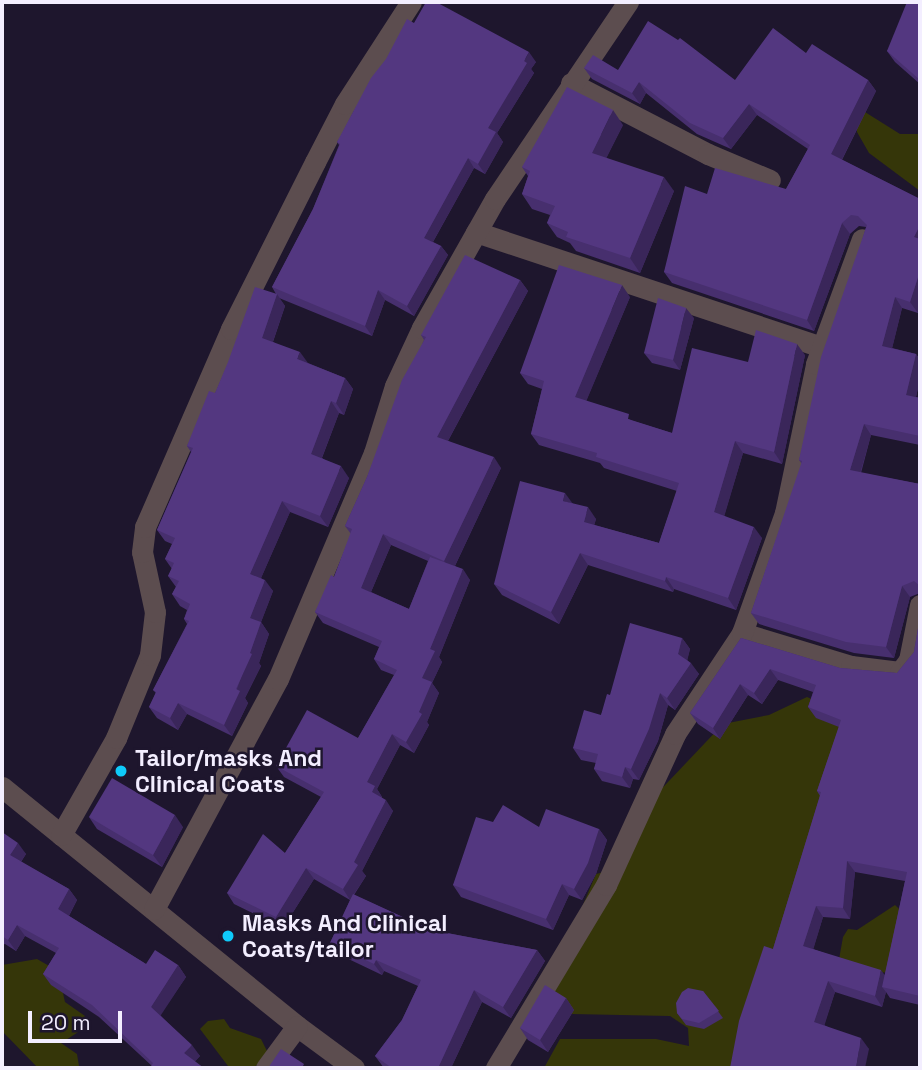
<!DOCTYPE html>
<html>
<head>
<meta charset="utf-8">
<style>
	body { margin:0 }
	#map { position:relative; width:922px; height:1070px; overflow:hidden; background:#1e162d; font-family:"Space Grotesk",sans-serif }
	div>[style] { position:absolute }
	.green>* { inset:0; background:#353609 }
	.street>* { height:21px; margin:-10.5px; padding:0 10.5px; transform-origin:10.5px; border-radius:10.5px; background:#5c4d4f }
	.wall>* { inset:0; background:#472f6e }
	.shaded-wall>* { inset:0; background:#3a265a }
	.building>* { inset:0; background:#533780 }
	.dots>* { width:19px; height:19px; translate:-50% -50%; box-sizing:border-box; border:4px solid #1e162d; border-radius:50% }
	span { translate:-50% -50%; white-space:nowrap; text-align:center; line-height:1.15; -webkit-text-stroke:5px #1e162d; paint-order:stroke }
	.poi-label { font-size:23px; color:#f3eeff; font-weight:700 }
	.left { translate:0 -50%; text-align:left }
	.frame { position:absolute; inset:0; border:4px solid #f3eeff; pointer-events:none }
	.scale { position:absolute; left:28px; top:1011px; width:94px; height:32px; box-sizing:border-box; border:4px solid #f3eeff; border-top:0; padding-left:9px; font-size:21px; line-height:24px; white-space:nowrap; color:#f3eeff; -webkit-text-stroke:5px #1e162d; paint-order:stroke }
</style>
</head>
<body>
<div id="map">
	<div class="green">
		<div style="clip-path:polygon(857px 107px,900px 134px,920px 134px,920px 191px,869px 153px,857px 132px)"></div>
		<div style="clip-path:polygon(807px 697px,845px 713px,739px 1068px,544px 1068px,560px 1039px,656px 1039px,689px 1046px,688px 1028px,670px 1016px,571px 1014px,547px 990px,596px 874px,620px 868px,631px 821px,723px 724px,769px 715px)"></div>
		<div style="clip-path:polygon(895px 905px,910px 919px,897px 973px,872px 972px,838px 965px,843px 937px,848px 929px,857px 930px)"></div>
		<div style="clip-path:polygon(37px 959px,58px 971px,65px 1002px,85px 1016px,80px 1031px,61px 1043px,77px 1054px,79px 1066px,38px 1068px,2px 1031px,2px 965px)"></div>
		<div style="clip-path:polygon(224px 1019px,230px 1028px,261px 1039px,269px 1055px,253px 1068px,228px 1066px,200px 1029px,208px 1021px)"></div>
	</div>
	<div class="street">
		<div style="left:571px;top:83px;width:154px;rotate:27.4deg"></div>
		<div style="left:708px;top:154px;width:67px;rotate:22.8deg"></div>
		<div style="left:476px;top:232px;width:365px;rotate:18.4deg"></div>
		<div style="left:742px;top:633px;width:114px;rotate:16.8deg"></div>
		<div style="left:851px;top:666px;width:49px;rotate:7deg"></div>
		<div style="left:900px;top:672px;width:15px;rotate:-53deg"></div>
		<div style="left:909px;top:660px;width:56px;rotate:-78.7deg"></div>
		<div style="left:2px;top:787px;width:380px;rotate:39deg"></div>
		<div style="left:297px;top:1026px;width:71px;rotate:36.4deg"></div>
		<div style="left:61px;top:835px;width:112px;rotate:-60.4deg"></div>
		<div style="left:116px;top:738px;width:90px;rotate:-67.7deg"></div>
		<div style="left:150px;top:655px;width:43px;rotate:-83.4deg"></div>
		<div style="left:155px;top:612px;width:61px;rotate:-102.2deg"></div>
		<div style="left:142px;top:552px;width:25px;rotate:-83deg"></div>
		<div style="left:145px;top:527px;width:216px;rotate:-66.5deg"></div>
		<div style="left:231px;top:329px;width:187px;rotate:-63.3deg"></div>
		<div style="left:315px;top:162px;width:65px;rotate:-62.7deg"></div>
		<div style="left:345px;top:104px;width:121px;rotate:-57.1deg"></div>
		<div style="left:154px;top:909px;width:261px;rotate:-61.7deg"></div>
		<div style="left:278px;top:679px;width:246px;rotate:-67deg"></div>
		<div style="left:374px;top:453px;width:70px;rotate:-72.6deg"></div>
		<div style="left:395px;top:386px;width:64px;rotate:-65deg"></div>
		<div style="left:422px;top:328px;width:148px;rotate:-60.5deg"></div>
		<div style="left:495px;top:199px;width:238px;rotate:-56deg"></div>
		<div style="left:266px;top:1068px;width:52px;rotate:-53.6deg"></div>
		<div style="left:496px;top:1068px;width:214px;rotate:-59deg"></div>
		<div style="left:606px;top:885px;width:166px;rotate:-65.4deg"></div>
		<div style="left:675px;top:734px;width:121px;rotate:-56.4deg"></div>
		<div style="left:742px;top:633px;width:127px;rotate:-70.3deg"></div>
		<div style="left:785px;top:513px;width:152px;rotate:-78.2deg"></div>
		<div style="left:816px;top:364px;width:133px;rotate:-69.8deg"></div>
	</div>
	<div class="wall">
		<div style="clip-path:polygon(920px 2px,920px 84px,895px 62px,887px 51px)"></div>
		<div style="clip-path:polygon(414px 23px,536px 62px,531px 69px,534px 73px,497px 133px,503px 142px,485px 174px,474px 168px,433px 242px,441px 246px,448px 255px,414px 316px,385px 300px,372px 336px,279px 298px,285px 306px,273px 342px,308px 363px,345px 378px,353px 389px,344px 415px,339px 413px,322px 458px,349px 478px,328px 527px,290px 512px,261px 578px,273px 591px,261px 622px,269px 634px,259px 663px,261px 666px,245px 698px,248px 703px,232px 736px,187px 714px,178px 730px,157px 718px,149px 707px,156px 693px,153px 690px,187px 624px,184px 619px,187px 610px,180px 606px,172px 594px,176px 587px,168px 576px,172px 569px,165px 559px,172px 544px,165px 541px,157px 530px,191px 452px,187px 446px,215px 393px,276px 294px,272px 287px,313px 209px,339px 145px,337px 142px)"></div>
		<div style="clip-path:polygon(806px 53px,868px 80px,876px 91px,842px 160px,920px 199px,920px 306px,918px 313px,902px 308px,892px 348px,916px 354px,920px 360px,920px 379px,916px 397px,920px 398px,920px 445px,871px 435px,861px 473px,920px 484px,920px 593px,910px 597px,894px 658px,854px 653px,759px 624px,751px 613px,802px 464px,799px 460px,866px 227px,859px 226px,850px 234px,814px 331px,672px 283px,664px 272px,707px 194px,786px 189px,808px 149px,757px 115px,731px 149px,697px 134px,646px 93px,640px 104px,592px 79px,584px 68px,735px 80px)"></div>
		<div style="clip-path:polygon(623px 125px,606px 158px,674px 191px,640px 273px,576px 251px,570px 243px,557px 237px,547px 223px,550px 215px,532px 209px,522px 194px,528px 176px,522px 167px)"></div>
		<div style="clip-path:polygon(evenodd,520px 280px,528px 291px,448px 441px,501px 468px,455px 566px,470px 580px,439px 657px,442px 662px,432px 683px,439px 693px,427px 722px,429px 725px,414px 753px,400px 745px,377px 789px,382px 797px,382px 798px,393px 811px,362px 871px,366px 876px,354px 895px,431px 930px,537px 950px,545px 961px,511px 1018px,482px 1002px,451px 1068px,384px 1068px,375px 1056px,402px 1020px,418px 986px,384px 971px,382px 975px,338px 954px,330px 943px,350px 900px,314px 879px,283px 928px,234px 904px,227px 893px,285px 853px,321px 797px,284px 777px,276px 766px,358px 738px,394px 675px,381px 670px,374px 659px,379px 647px,323px 623px,315px 612px,334px 577px,351px 534px,345px 526px,367px 477px,424px 340px,421px 335px,520px 280px,391px 545px,428px 561px,409px 609px,371px 592px,391px 545px)"></div>
		<div style="clip-path:polygon(630px 297px,586px 401px,633px 421px,672px 433px,748px 362px,805px 355px,782px 464px,743px 453px,724px 516px,762px 538px,736px 610px,674px 589px,673px 592px,588px 565px,559px 624px,502px 595px,494px 584px,572px 503px,596px 519px,594px 525px,659px 543px,677px 491px,604px 468px,600px 463px,539px 445px,531px 434px,542px 389px,528px 384px,520px 373px)"></div>
		<div style="clip-path:polygon(694px 318px,680px 370px,652px 363px,644px 353px)"></div>
		<div style="clip-path:polygon(evenodd,920px 616px,920px 1005px,890px 998px,886px 992px,882px 1007px,835px 992px,824px 1025px,869px 1049px,730px 1068px,773px 949px,820px 796px,817px 791px,839px 727px,816px 718px,808px 707px,813px 692px,778px 680px,762px 704px,748px 695px,720px 739px,698px 724px,690px 713px,741px 638px,840px 668px,897px 673px,914px 652px,920px 616px,855px 872px,905px 881px,885px 975px,813px 949px,823px 917px,850px 919px,855px 872px)"></div>
		<div style="clip-path:polygon(682px 638px,690px 649px,687px 660px,699px 674px,675px 710px,668px 705px,658px 741px,639px 780px,633px 779px,630px 788px,602px 781px,594px 769px,596px 763px,581px 760px,573px 748px,601px 715px,610px 695px)"></div>
		<div style="clip-path:polygon(89px 817px,183px 827px,162px 867px,97px 829px)"></div>
		<div style="clip-path:polygon(493px 822px,539px 827px,599px 829px,607px 840px,596px 874px,582px 900px,569px 895px,553px 930px,461px 897px,453px 885px)"></div>
		<div style="clip-path:polygon(2px 832px,26px 854px,21px 862px,69px 889px,77px 900px,69px 916px,146px 964px,178px 965px,186px 977px,160px 1015px,200px 1056px,195px 1061px,152px 1066px,99px 1017px,51px 985px,43px 974px,56px 953px,25px 936px,16px 951px,5px 944px,2px 945px)"></div>
		<div style="clip-path:polygon(703px 991px,723px 1018px,704px 1029px,686px 1025px,677px 1013px)"></div>
		<div style="clip-path:polygon(566px 998px,574px 1010px,548px 1052px,528px 1040px,520px 1028px)"></div>
	</div>
	<div class="shaded-wall">
		<div style="clip-path:polygon(529px 52px,536px 62px,531px 69px,534px 73px,497px 133px,503px 142px,485px 174px,478px 164px,488px 128px)"></div>
		<div style="clip-path:polygon(868px 80px,876px 91px,839px 165px,831px 154px)"></div>
		<div style="clip-path:polygon(639px 82px,646px 93px,640px 104px,632px 93px)"></div>
		<div style="clip-path:polygon(749px 104px,757px 115px,731px 149px,723px 138px)"></div>
		<div style="clip-path:polygon(613px 110px,623px 125px,602px 167px,592px 153px)"></div>
		<div style="clip-path:polygon(468px 158px,474px 168px,430px 247px,424px 238px)"></div>
		<div style="clip-path:polygon(664px 177px,674px 191px,640px 273px,630px 258px)"></div>
		<div style="clip-path:polygon(842px 223px,850px 234px,814px 331px,807px 320px)"></div>
		<div style="clip-path:polygon(920px 225px,920px 245px,914px 237px)"></div>
		<div style="clip-path:polygon(441px 246px,448px 255px,414px 316px,407px 306px)"></div>
		<div style="clip-path:polygon(920px 271px,920px 306px,918px 313px,910px 302px)"></div>
		<div style="clip-path:polygon(520px 280px,528px 291px,444px 448px,437px 437px)"></div>
		<div style="clip-path:polygon(622px 285px,630px 297px,583px 409px,575px 397px)"></div>
		<div style="clip-path:polygon(378px 290px,385px 300px,372px 336px,365px 326px)"></div>
		<div style="clip-path:polygon(277px 294px,285px 306px,270px 350px,262px 338px)"></div>
		<div style="clip-path:polygon(895px 297px,902px 308px,890px 357px,882px 346px)"></div>
		<div style="clip-path:polygon(686px 308px,694px 318px,680px 370px,673px 360px)"></div>
		<div style="clip-path:polygon(797px 344px,805px 355px,782px 464px,774px 452px)"></div>
		<div style="clip-path:polygon(300px 352px,308px 363px,297px 359px)"></div>
		<div style="clip-path:polygon(916px 354px,920px 360px,920px 379px,914px 406px,906px 395px)"></div>
		<div style="clip-path:polygon(345px 378px,353px 389px,344px 415px,336px 403px)"></div>
		<div style="clip-path:polygon(331px 401px,339px 413px,319px 465px,311px 454px)"></div>
		<div style="clip-path:polygon(864px 424px,871px 435px,858px 481px,850px 470px)"></div>
		<div style="clip-path:polygon(735px 441px,743px 453px,722px 524px,714px 512px)"></div>
		<div style="clip-path:polygon(494px 457px,501px 468px,452px 572px,444px 561px)"></div>
		<div style="clip-path:polygon(341px 466px,349px 478px,328px 527px,320px 516px)"></div>
		<div style="clip-path:polygon(565px 493px,573px 504px,563px 501px)"></div>
		<div style="clip-path:polygon(282px 501px,290px 512px,258px 585px,250px 574px)"></div>
		<div style="clip-path:polygon(588px 507px,596px 519px,592px 534px,584px 522px)"></div>
		<div style="clip-path:polygon(754px 527px,762px 538px,736px 610px,728px 598px)"></div>
		<div style="clip-path:polygon(383px 534px,391px 545px,368px 599px,361px 588px)"></div>
		<div style="clip-path:polygon(580px 553px,588px 565px,559px 624px,551px 612px)"></div>
		<div style="clip-path:polygon(463px 569px,470px 580px,439px 657px,442px 662px,432px 683px,439px 693px,427px 722px,429px 725px,414px 753px,406px 742px,419px 712px,422px 678px,430px 649px)"></div>
		<div style="clip-path:polygon(666px 577px,674px 589px,673px 592px,665px 581px)"></div>
		<div style="clip-path:polygon(265px 580px,273px 591px,258px 630px,250px 618px)"></div>
		<div style="clip-path:polygon(902px 586px,910px 597px,894px 658px,886px 647px)"></div>
		<div style="clip-path:polygon(261px 622px,269px 634px,259px 663px,261px 666px,245px 698px,248px 703px,232px 736px,224px 725px)"></div>
		<div style="clip-path:polygon(682px 638px,690px 649px,686px 666px,678px 654px)"></div>
		<div style="clip-path:polygon(691px 663px,699px 674px,675px 710px,667px 698px)"></div>
		<div style="clip-path:polygon(770px 669px,778px 680px,762px 704px,754px 693px)"></div>
		<div style="clip-path:polygon(740px 684px,748px 695px,720px 739px,713px 728px)"></div>
		<div style="clip-path:polygon(660px 693px,668px 705px,658px 741px,639px 780px,631px 769px)"></div>
		<div style="clip-path:polygon(178px 703px,187px 714px,178px 730px,170px 718px)"></div>
		<div style="clip-path:polygon(392px 734px,400px 745px,377px 789px,382px 797px,379px 803px,372px 792px,367px 782px)"></div>
		<div style="clip-path:polygon(625px 767px,633px 779px,630px 788px,622px 777px)"></div>
		<div style="clip-path:polygon(386px 800px,393px 811px,362px 871px,366px 876px,350px 900px,343px 889px,354px 862px)"></div>
		<div style="clip-path:polygon(175px 815px,183px 827px,162px 867px,153px 855px)"></div>
		<div style="clip-path:polygon(599px 829px,607px 840px,596px 874px,582px 900px,574px 889px)"></div>
		<div style="clip-path:polygon(18px 843px,26px 854px,17px 867px,10px 855px)"></div>
		<div style="clip-path:polygon(847px 861px,855px 872px,850px 919px,843px 908px)"></div>
		<div style="clip-path:polygon(306px 868px,314px 879px,283px 928px,276px 917px)"></div>
		<div style="clip-path:polygon(562px 884px,569px 895px,553px 930px,546px 919px)"></div>
		<div style="clip-path:polygon(69px 889px,77px 900px,66px 921px,58px 909px)"></div>
		<div style="clip-path:polygon(816px 906px,823px 917px,811px 957px,803px 946px)"></div>
		<div style="clip-path:polygon(17px 925px,25px 936px,16px 951px,8px 940px)"></div>
		<div style="clip-path:polygon(537px 950px,545px 961px,511px 1018px,503px 1007px)"></div>
		<div style="clip-path:polygon(376px 960px,384px 971px,382px 975px,374px 964px)"></div>
		<div style="clip-path:polygon(178px 965px,186px 977px,159px 1018px,151px 1007px)"></div>
		<div style="clip-path:polygon(881px 970px,889px 981px,882px 987px,886px 992px,882px 1007px,875px 996px)"></div>
		<div style="clip-path:polygon(828px 981px,835px 992px,822px 1033px,814px 1022px)"></div>
		<div style="clip-path:polygon(474px 990px,482px 1002px,451px 1068px,438px 1068px)"></div>
		<div style="clip-path:polygon(566px 998px,574px 1010px,548px 1052px,540px 1040px)"></div>
		<div style="clip-path:polygon(861px 1038px,869px 1049px,865px 1068px,856px 1068px)"></div>
		<div style="clip-path:polygon(192px 1045px,200px 1056px,192px 1065px,184px 1053px)"></div>
	</div>
	<div class="building">
		<div style="clip-path:polygon(426px 2px,436px 2px,529px 52px,524px 61px,527px 63px,488px 128px,496px 132px,478px 164px,468px 158px,424px 238px,441px 246px,407px 306px,378px 290px,365px 326px,272px 287px,313px 209px,340px 144px,337px 142px,371px 78px,386px 59px,407px 19px,414px 23px)"></div>
		<div style="clip-path:polygon(907px 2px,920px 2px,920px 80px,887px 51px)"></div>
		<div style="clip-path:polygon(648px 21px,678px 40px,680px 38px,735px 80px,773px 28px,806px 53px,812px 44px,868px 80px,831px 154px,920px 199px,920px 225px,914px 237px,920px 239px,920px 271px,910px 302px,895px 297px,882px 346px,916px 354px,906px 395px,920px 398px,920px 436px,864px 424px,850px 470px,920px 484px,920px 586px,914px 581px,902px 586px,886px 647px,846px 642px,751px 613px,802px 461px,799px 460px,821px 357px,867px 225px,858px 216px,851px 215px,842px 223px,807px 320px,664px 272px,685px 186px,707px 194px,715px 168px,786px 189px,810px 145px,749px 104px,723px 138px,690px 123px,639px 82px,632px 93px,584px 68px,593px 55px,618px 70px)"></div>
		<div style="clip-path:polygon(567px 87px,613px 110px,592px 153px,664px 177px,630px 258px,566px 237px,568px 232px,547px 223px,555px 206px,522px 194px,530px 171px,522px 167px)"></div>
		<div style="clip-path:polygon(465px 255px,520px 280px,437px 437px,494px 457px,444px 561px,383px 534px,361px 588px,409px 609px,430px 557px,463px 569px,430px 649px,435px 651px,422px 678px,432px 682px,419px 712px,422px 714px,406px 742px,392px 734px,367px 782px,375px 786px,372px 792px,386px 800px,354px 862px,358px 865px,343px 889px,306px 868px,276px 917px,227px 893px,263px 834px,285px 853px,324px 792px,276px 766px,307px 710px,358px 738px,397px 670px,374px 659px,382px 641px,315px 612px,331px 575px,334px 577px,352px 529px,345px 526px,367px 477px,402px 380px,426px 337px,421px 335px)"></div>
		<div style="clip-path:polygon(559px 265px,622px 285px,575px 397px,629px 414px,628px 419px,672px 433px,692px 348px,748px 362px,756px 330px,797px 344px,774px 452px,735px 441px,714px 512px,754px 527px,728px 598px,666px 577px,665px 581px,580px 553px,551px 612px,494px 584px,520px 481px,565px 493px,563px 501px,588px 507px,584px 522px,659px 543px,679px 483px,596px 457px,597px 453px,531px 434px,544px 381px,520px 373px)"></div>
		<div style="clip-path:polygon(255px 287px,277px 294px,262px 338px,300px 352px,297px 359px,345px 378px,336px 403px,331px 401px,311px 454px,341px 466px,320px 516px,282px 501px,250px 574px,265px 580px,250px 618px,261px 622px,250px 653px,252px 654px,236px 689px,240px 691px,224px 725px,178px 703px,170px 718px,149px 707px,156px 692px,153px 690px,189px 621px,184px 619px,190px 604px,172px 594px,179px 581px,168px 576px,174px 563px,165px 559px,175px 538px,157px 530px,193px 448px,187px 446px,209px 391px,215px 393px,228px 362px)"></div>
		<div style="clip-path:polygon(658px 298px,686px 308px,673px 360px,644px 353px)"></div>
		<div style="clip-path:polygon(920px 617px,920px 996px,882px 987px,907px 872px,847px 861px,843px 908px,816px 906px,803px 946px,881px 970px,875px 996px,828px 981px,814px 1022px,861px 1038px,856px 1068px,730px 1068px,739px 1021px,764px 946px,773px 949px,821px 792px,817px 791px,841px 720px,808px 707px,816px 685px,770px 669px,754px 693px,740px 684px,713px 728px,690px 713px,741px 638px,840px 668px,897px 673px,914px 652px)"></div>
		<div style="clip-path:polygon(630px 623px,682px 638px,678px 654px,691px 663px,667px 698px,660px 693px,649px 729px,631px 769px,625px 767px,622px 777px,594px 769px,598px 754px,573px 748px,584px 710px,601px 715px,607px 694px,610px 695px)"></div>
		<div style="clip-path:polygon(112px 778px,175px 815px,153px 855px,89px 817px)"></div>
		<div style="clip-path:polygon(503px 805px,539px 827px,546px 809px,599px 829px,588px 863px,574px 889px,562px 884px,546px 919px,453px 885px,476px 817px,493px 822px)"></div>
		<div style="clip-path:polygon(2px 832px,18px 843px,10px 855px,69px 889px,58px 909px,146px 964px,155px 950px,178px 965px,151px 1007px,192px 1045px,184px 1053px,204px 1068px,150px 1068px,153px 1063px,92px 1005px,43px 974px,59px 948px,17px 925px,8px 940px,2px 936px)"></div>
		<div style="clip-path:polygon(353px 894px,431px 930px,537px 950px,503px 1007px,474px 990px,438px 1068px,392px 1068px,375px 1056px,402px 1020px,421px 980px,376px 960px,374px 964px,330px 943px)"></div>
		<div style="clip-path:polygon(545px 985px,566px 998px,540px 1040px,520px 1028px)"></div>
		<div style="clip-path:polygon(688px 988px,703px 991px,719px 1011px,699px 1023px,682px 1019px,677px 1013px,676px 1003px,682px 992px)"></div>
		<div style="clip-path:polygon(281px 1049px,304px 1064px,302px 1068px,268px 1068px)"></div>
	</div>
	<div class="dots">
		<div style="left:121px;top:771px;background:#0fcafa"></div>
		<div style="left:228px;top:936px;background:#0fcafa"></div>
	</div>
	<div class="poi-label">
		<span class="left" style="left:135px;top:771px">Tailor/masks And<br>Clinical Coats</span>
		<span class="left" style="left:242px;top:936px">Masks And Clinical<br>Coats/tailor</span>
	</div>
	<div class="frame"></div>
	<div class="scale">20 m</div>
</div>
</body>
</html>
